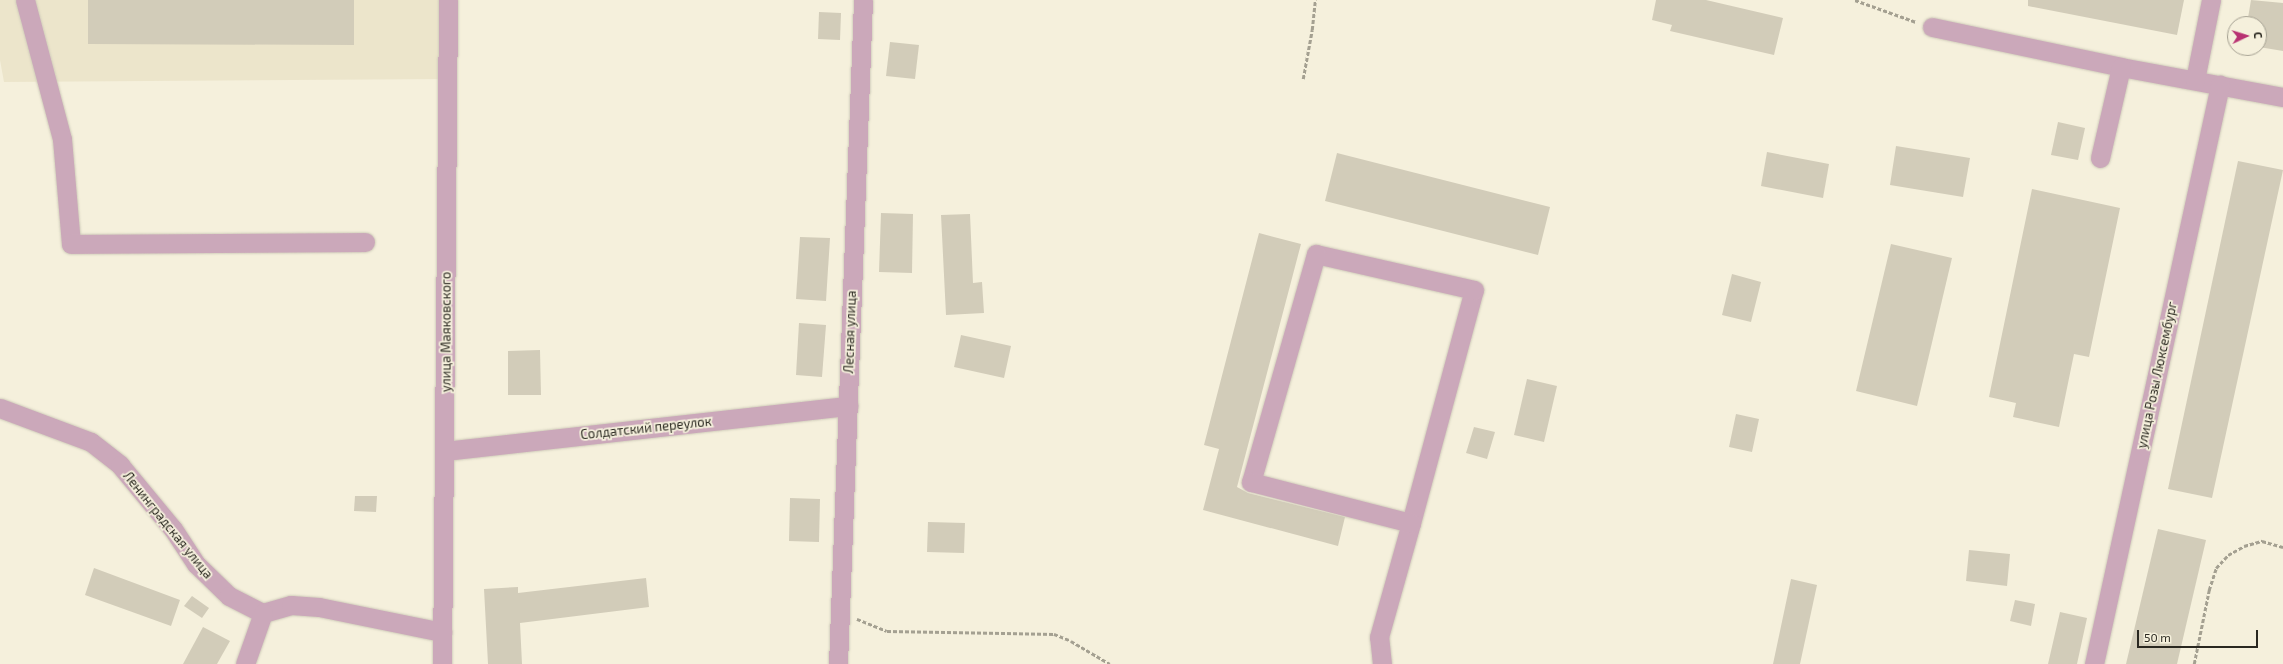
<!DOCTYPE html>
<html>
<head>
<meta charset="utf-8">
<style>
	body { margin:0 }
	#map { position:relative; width:2283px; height:664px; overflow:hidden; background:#f5f0dc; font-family:"Exo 2",sans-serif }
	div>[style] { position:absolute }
	.built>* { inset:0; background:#ece5cb }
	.building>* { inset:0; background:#d2ccb9 }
	.path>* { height:2.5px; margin-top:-1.25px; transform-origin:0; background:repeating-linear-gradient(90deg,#a4a091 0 4px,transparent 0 6px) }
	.roads { filter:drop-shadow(0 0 1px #d0ccba) drop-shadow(0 0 1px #d0ccba) }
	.minor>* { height:19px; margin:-9.5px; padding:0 9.5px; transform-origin:9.5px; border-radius:9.5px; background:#cba8ba }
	span { translate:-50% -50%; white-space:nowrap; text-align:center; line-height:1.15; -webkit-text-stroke:3.5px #f5f0dc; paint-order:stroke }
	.street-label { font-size:13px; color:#2a2820 }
	.north { position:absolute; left:2227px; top:16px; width:40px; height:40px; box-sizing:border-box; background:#f5f0dc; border:1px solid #a4a091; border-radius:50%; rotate:86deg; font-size:11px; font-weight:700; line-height:16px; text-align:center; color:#2a2820 }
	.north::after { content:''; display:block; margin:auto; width:14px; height:18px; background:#b83172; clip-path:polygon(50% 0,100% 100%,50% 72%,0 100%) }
	.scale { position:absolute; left:2137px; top:630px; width:121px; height:18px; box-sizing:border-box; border:2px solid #2a2820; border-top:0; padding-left:5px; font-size:12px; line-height:14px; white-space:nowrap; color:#2a2820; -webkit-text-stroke:3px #f5f0dc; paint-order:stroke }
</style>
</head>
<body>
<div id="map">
	<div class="built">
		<div style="clip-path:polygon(0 0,448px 0,448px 79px,4px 82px,0 60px)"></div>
	</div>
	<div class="building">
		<div style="clip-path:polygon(88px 0,354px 0,354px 45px,88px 44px)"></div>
		<div style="clip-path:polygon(1656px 0,1706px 0,1783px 18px,1774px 55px,1670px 31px,1672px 25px,1652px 20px)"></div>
		<div style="clip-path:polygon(2028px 0,2184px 0,2177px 35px,2028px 6px)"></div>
		<div style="clip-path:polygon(2251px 0,2283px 3px,2283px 51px,2259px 47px,2259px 24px,2247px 24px)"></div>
		<div style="clip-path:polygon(819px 12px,841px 13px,840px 40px,818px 39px)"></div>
		<div style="clip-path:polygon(890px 42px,919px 45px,915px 79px,886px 76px)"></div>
		<div style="clip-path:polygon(2058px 122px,2085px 128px,2078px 160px,2051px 155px)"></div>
		<div style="clip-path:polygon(1896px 146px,1970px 158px,1963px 197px,1890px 185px)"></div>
		<div style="clip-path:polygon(1767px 152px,1829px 164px,1823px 198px,1761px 186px)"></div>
		<div style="clip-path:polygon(1337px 153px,1550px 207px,1538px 255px,1325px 201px)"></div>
		<div style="clip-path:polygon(2238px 161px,2283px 170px,2212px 498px,2168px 489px)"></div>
		<div style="clip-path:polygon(2032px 189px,2120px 208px,2089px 357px,2074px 354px,2059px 427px,2013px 417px,2016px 403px,1989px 397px)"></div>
		<div style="clip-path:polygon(881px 213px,913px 214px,912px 273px,879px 272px)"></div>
		<div style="clip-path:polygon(970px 214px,973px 283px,982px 282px,984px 313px,946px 315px,941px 215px)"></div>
		<div style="clip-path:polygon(1259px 233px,1301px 244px,1237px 487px,1248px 493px,1345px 517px,1338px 546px,1203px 510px,1219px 449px,1204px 445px)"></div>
		<div style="clip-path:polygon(800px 237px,830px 238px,826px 301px,796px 299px)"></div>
		<div style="clip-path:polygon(1891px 244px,1952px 258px,1917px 406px,1856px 391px)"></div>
		<div style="clip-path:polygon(1732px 274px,1761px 282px,1751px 322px,1722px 315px)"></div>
		<div style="clip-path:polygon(799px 323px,826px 325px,822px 377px,796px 375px)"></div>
		<div style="clip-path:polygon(961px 335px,1011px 346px,1004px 378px,954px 367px)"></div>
		<div style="clip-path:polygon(540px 350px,541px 395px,508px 395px,508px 351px)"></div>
		<div style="clip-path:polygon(1527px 379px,1557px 386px,1544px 442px,1514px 435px)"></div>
		<div style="clip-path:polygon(1736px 414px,1759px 419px,1752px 452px,1729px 447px)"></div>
		<div style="clip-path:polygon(1474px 427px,1495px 432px,1487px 459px,1466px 453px)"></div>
		<div style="clip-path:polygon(355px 496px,377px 496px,376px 512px,354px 511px)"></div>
		<div style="clip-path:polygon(790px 498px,820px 499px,819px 542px,789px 541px)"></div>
		<div style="clip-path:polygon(928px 522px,965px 523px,964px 553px,927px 552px)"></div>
		<div style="clip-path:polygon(2158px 529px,2206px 540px,2177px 664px,2126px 664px)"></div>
		<div style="clip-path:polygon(1969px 550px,2010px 554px,2007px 586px,1966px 581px)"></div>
		<div style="clip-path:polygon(94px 568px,180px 600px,171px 626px,85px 595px)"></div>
		<div style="clip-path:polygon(646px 578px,649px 607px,520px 623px,522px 664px,488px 664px,484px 589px,518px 587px,518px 593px)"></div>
		<div style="clip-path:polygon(1791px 579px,1817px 585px,1800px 664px,1773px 664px)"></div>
		<div style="clip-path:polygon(192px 596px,209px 608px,202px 618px,184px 606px)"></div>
		<div style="clip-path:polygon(2015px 600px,2035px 604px,2031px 626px,2010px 621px)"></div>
		<div style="clip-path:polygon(2060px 612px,2087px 618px,2077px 664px,2048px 664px)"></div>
		<div style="clip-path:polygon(203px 627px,230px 641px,217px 664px,183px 664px)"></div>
	</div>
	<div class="path">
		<div style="left:1855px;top:0;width:65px;rotate:19.8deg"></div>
		<div style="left:1303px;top:79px;width:50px;rotate:-79.6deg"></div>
		<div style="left:1312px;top:30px;width:30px;rotate:-84deg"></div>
		<div style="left:857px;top:619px;width:32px;rotate:22deg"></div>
		<div style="left:887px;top:631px;width:167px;rotate:1deg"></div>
		<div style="left:1054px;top:634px;width:18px;rotate:22deg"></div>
		<div style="left:1071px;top:641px;width:45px;rotate:30.5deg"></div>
		<div style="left:2194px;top:664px;width:76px;rotate:-78.5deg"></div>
		<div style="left:2209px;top:590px;width:23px;rotate:-72deg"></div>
		<div style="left:2216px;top:568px;width:18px;rotate:-47deg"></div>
		<div style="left:2228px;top:555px;width:18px;rotate:-29deg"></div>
		<div style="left:2244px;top:546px;width:19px;rotate:-16deg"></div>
		<div style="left:2262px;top:541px;width:22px;rotate:16deg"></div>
	</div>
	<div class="roads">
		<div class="minor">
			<div style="left:25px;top:0;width:144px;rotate:75.1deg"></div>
			<div style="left:62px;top:139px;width:105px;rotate:85.1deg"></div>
			<div style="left:71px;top:244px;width:294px;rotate:-0.4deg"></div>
			<div style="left:1932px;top:27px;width:193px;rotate:11.9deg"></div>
			<div style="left:2121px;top:67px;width:165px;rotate:10.5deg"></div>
			<div style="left:2195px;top:80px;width:82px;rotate:-78.7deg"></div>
			<div style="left:2100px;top:158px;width:93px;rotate:-77deg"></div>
			<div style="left:0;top:408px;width:97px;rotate:20.5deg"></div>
			<div style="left:91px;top:442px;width:37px;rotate:38deg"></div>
			<div style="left:120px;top:465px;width:83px;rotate:50.4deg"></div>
			<div style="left:173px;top:529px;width:42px;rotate:56.7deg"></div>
			<div style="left:196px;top:564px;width:46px;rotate:44.1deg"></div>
			<div style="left:229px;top:596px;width:38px;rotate:27deg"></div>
			<div style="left:445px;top:451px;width:406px;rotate:-6.4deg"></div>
			<div style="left:263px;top:613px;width:29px;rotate:-16deg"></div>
			<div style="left:291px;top:605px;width:28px;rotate:4deg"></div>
			<div style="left:319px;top:607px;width:126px;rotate:11.5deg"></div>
			<div style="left:245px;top:664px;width:54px;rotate:-70.6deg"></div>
			<div style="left:442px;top:664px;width:664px;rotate:-89.48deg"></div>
			<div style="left:838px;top:664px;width:664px;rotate:-87.84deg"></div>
			<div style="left:1382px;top:664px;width:27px;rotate:-96deg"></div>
			<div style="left:1379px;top:637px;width:118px;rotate:-74.3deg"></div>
			<div style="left:1411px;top:523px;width:241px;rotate:-74.9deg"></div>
			<div style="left:1474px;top:290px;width:162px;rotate:-167.2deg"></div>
			<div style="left:1316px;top:254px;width:237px;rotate:105.9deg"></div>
			<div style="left:1251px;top:482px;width:165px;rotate:14.4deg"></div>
			<div style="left:2094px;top:664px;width:593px;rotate:-77.72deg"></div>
		</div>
	</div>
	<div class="street-label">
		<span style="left:446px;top:332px;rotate:-90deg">улица Маяковского</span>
		<span style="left:850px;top:332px;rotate:-88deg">Лесная улица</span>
		<span style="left:2157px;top:375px;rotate:-78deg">улица Розы Люксембург</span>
		<span style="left:646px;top:428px;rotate:-6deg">Солдатский переулок</span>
		<span style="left:168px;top:525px;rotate:51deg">Ленинградская улица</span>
	</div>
	<div class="north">С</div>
	<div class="scale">50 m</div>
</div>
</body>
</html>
